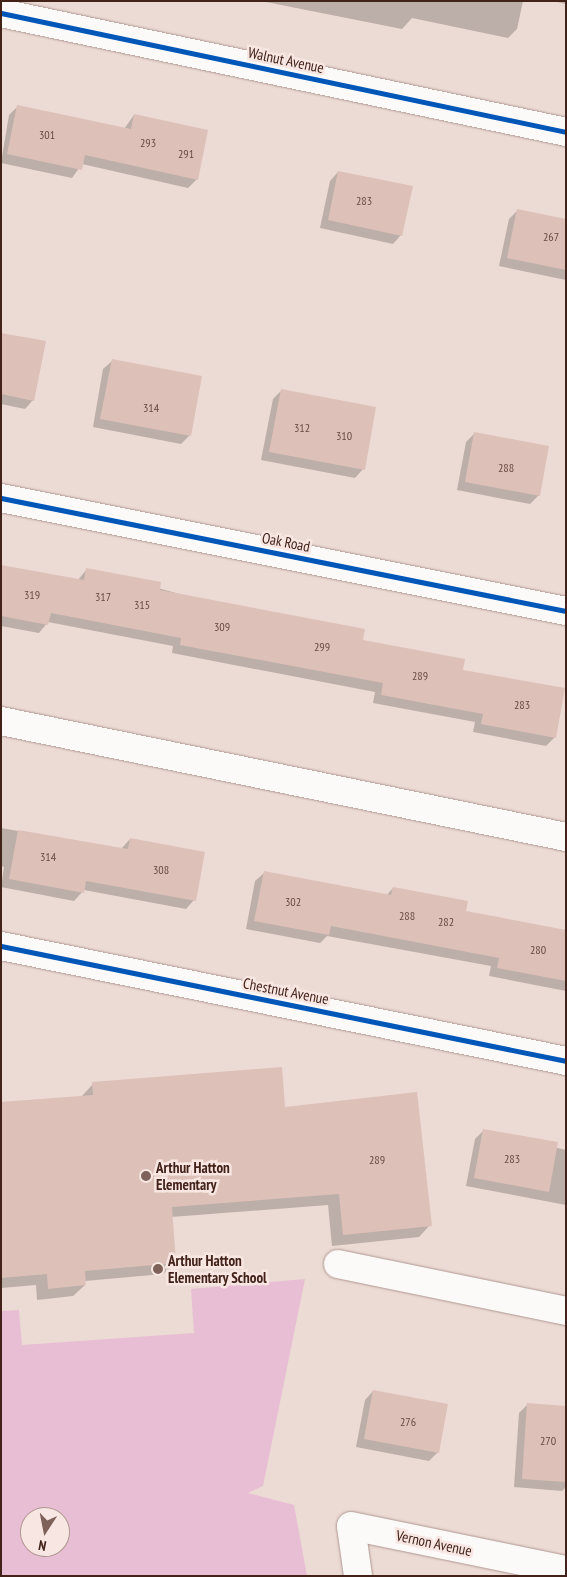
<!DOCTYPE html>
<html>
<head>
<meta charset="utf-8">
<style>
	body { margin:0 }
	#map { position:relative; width:567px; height:1577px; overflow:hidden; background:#ecdad4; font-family:"PT Sans Narrow",sans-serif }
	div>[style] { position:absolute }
	.green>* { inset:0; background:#e8bed4 }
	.shadow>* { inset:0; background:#0003 }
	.building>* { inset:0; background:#ddc1b8 }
	.roads { filter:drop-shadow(0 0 1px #af9992) drop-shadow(0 0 1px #af9992) }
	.minor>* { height:28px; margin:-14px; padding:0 14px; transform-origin:14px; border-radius:14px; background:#fcf9f9 }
	.cycleway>* { height:5px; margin:-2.5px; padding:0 2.5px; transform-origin:2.5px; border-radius:2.5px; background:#0057b8 }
	.dots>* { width:14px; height:14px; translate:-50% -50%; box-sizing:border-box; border:2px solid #f7e6e1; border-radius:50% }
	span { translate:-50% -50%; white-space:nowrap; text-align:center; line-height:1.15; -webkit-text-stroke:5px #f7e6e1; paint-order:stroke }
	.number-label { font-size:12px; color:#694a41 }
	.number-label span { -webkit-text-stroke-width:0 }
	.street-label { font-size:15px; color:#422219 }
	.poi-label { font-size:15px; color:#422219; font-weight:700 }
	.left { translate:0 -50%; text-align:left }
	.frame { position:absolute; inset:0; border:2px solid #422219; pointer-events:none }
	.north { position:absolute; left:20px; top:1507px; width:50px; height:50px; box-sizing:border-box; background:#f7e6e1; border:1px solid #af9891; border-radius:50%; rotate:191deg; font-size:14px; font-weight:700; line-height:20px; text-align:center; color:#422219 }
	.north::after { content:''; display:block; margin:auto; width:18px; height:22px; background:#7e625a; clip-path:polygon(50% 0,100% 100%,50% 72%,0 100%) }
</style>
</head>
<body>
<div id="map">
	<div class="green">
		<div style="clip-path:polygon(evenodd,305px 1279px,263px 1486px,248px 1493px,294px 1505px,307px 1576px,1px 1576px,1px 1311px,19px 1310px,22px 1345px,194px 1333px,191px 1289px,305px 1279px,30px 1517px,60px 1517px,60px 1547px,30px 1547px,30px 1517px)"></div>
	</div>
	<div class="shadow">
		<div style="clip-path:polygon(261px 1px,523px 1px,517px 29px,508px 38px,412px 18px,402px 29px)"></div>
		<div style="clip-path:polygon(553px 1px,566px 1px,566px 4px)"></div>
		<div style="clip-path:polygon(18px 106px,124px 129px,134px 115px,197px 179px,188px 188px,82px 164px,72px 178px,1px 163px,9px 115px)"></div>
		<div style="clip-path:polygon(338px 172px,401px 235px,393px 244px,320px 228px,330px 181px)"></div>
		<div style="clip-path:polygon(518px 210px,566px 220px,566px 280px,499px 266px,509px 219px)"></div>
		<div style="clip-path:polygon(1px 334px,33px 400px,25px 409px,1px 404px)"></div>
		<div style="clip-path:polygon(112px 361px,190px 435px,181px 444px,93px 427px,103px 369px)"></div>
		<div style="clip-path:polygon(282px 390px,363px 469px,355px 478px,261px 460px,273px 399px)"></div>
		<div style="clip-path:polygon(474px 434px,539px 495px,530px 504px,457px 490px,466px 442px)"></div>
		<div style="clip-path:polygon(1px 566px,78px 580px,87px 569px,462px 670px,555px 737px,546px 746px,473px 732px,475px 722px,373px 703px,375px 692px,172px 653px,173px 646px,48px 622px,39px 633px,1px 626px)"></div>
		<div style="clip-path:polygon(1px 828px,121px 849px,130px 839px,194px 900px,186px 909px,84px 890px,74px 901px,1px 887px,4px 867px,1px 866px)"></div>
		<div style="clip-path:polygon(264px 873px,386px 896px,393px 888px,464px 912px,566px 933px,566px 991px,489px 976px,491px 966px,327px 936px,320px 943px,246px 929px,255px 881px)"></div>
		<div style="clip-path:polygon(93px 1084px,284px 1108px,430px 1225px,419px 1237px,332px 1246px,328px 1205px,171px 1217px,175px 1263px,163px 1274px,85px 1281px,85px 1285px,73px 1296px,37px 1300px,36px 1285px,1px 1288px,1px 1104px,81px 1097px)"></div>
		<div style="clip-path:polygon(484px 1130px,566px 1150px,566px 1205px,466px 1186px,475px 1139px)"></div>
		<div style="clip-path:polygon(373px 1391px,438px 1452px,429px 1461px,356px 1447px,365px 1400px)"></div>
		<div style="clip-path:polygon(528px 1404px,566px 1407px,566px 1487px,562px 1491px,514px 1487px,519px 1413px)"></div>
	</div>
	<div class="building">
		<div style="clip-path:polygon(17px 105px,131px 129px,134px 114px,208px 130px,198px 180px,85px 155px,82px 170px,7px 154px)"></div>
		<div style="clip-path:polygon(338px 171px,413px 186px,402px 236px,328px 220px)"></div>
		<div style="clip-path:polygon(517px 209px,566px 219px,566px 270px,507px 258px)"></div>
		<div style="clip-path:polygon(1px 333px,46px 341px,34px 401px,1px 394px)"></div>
		<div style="clip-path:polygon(112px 359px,202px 376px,191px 436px,100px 419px)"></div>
		<div style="clip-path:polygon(281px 389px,376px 407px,365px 470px,269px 452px)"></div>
		<div style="clip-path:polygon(474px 432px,549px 446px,540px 496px,465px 482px)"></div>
		<div style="clip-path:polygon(1px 565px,84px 580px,86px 568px,161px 582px,160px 590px,365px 629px,363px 640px,465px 659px,463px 670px,565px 688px,556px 738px,481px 724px,483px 714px,381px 695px,383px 683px,180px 645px,181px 638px,51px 613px,48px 625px,1px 616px)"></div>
		<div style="clip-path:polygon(18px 830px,128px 849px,130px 838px,205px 852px,196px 901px,86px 881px,84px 893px,9px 879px)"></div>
		<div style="clip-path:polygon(264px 871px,391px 895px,393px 887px,468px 901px,466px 911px,566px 930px,566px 981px,497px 968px,499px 958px,331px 926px,329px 935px,254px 921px)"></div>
		<div style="clip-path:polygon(282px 1067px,285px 1107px,417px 1092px,432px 1226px,343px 1235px,339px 1194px,172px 1207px,176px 1263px,85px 1271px,86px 1285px,48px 1289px,47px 1274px,1px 1278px,1px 1102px,93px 1095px,92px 1082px)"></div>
		<div style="clip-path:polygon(483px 1129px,558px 1142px,549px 1192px,474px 1178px)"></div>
		<div style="clip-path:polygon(373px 1390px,448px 1404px,439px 1453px,364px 1439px)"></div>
		<div style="clip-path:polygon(527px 1403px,566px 1406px,566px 1482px,522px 1479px)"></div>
	</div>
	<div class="roads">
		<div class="minor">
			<div style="left:1px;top:13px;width:577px;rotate:11.89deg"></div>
			<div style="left:1px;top:498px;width:576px;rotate:11.31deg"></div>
			<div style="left:1px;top:721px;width:577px;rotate:11.6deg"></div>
			<div style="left:1px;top:946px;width:577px;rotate:11.5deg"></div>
			<div style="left:338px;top:1264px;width:233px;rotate:11.6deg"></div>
			<div style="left:358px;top:1576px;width:50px;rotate:-98deg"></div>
			<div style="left:351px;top:1526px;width:219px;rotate:11.6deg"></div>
		</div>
	</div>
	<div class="cycleway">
		<div style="left:1px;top:13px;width:577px;rotate:11.89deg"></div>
		<div style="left:1px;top:498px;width:576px;rotate:11.31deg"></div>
		<div style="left:1px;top:946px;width:577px;rotate:11.5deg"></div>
	</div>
	<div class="dots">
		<div style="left:146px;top:1176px;background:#7e625a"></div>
		<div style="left:158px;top:1269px;background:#7e625a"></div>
	</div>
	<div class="number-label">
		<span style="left:47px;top:135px">301</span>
		<span style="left:148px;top:143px">293</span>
		<span style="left:186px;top:154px">291</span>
		<span style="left:364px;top:201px">283</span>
		<span style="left:551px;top:237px">267</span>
		<span style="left:151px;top:408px">314</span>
		<span style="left:302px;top:428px">312</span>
		<span style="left:344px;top:436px">310</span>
		<span style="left:506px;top:468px">288</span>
		<span style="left:32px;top:595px">319</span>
		<span style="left:103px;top:597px">317</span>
		<span style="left:142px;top:605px">315</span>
		<span style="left:222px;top:627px">309</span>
		<span style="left:322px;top:647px">299</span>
		<span style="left:420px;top:676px">289</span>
		<span style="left:522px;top:705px">283</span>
		<span style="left:48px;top:857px">314</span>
		<span style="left:161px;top:870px">308</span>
		<span style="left:293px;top:902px">302</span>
		<span style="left:407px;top:916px">288</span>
		<span style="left:446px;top:922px">282</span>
		<span style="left:538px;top:950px">280</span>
		<span style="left:512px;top:1159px">283</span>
		<span style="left:377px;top:1160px">289</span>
		<span style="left:408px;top:1422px">276</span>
		<span style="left:548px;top:1441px">270</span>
	</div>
	<div class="street-label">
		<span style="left:286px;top:60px;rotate:12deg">Walnut Avenue</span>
		<span style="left:286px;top:542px;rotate:11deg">Oak Road</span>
		<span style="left:286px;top:991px;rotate:11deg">Chestnut Avenue</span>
		<span style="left:434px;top:1543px;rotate:12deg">Vernon Avenue</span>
	</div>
	<div class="poi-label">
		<span class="left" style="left:156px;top:1176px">Arthur Hatton<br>Elementary</span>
		<span class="left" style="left:168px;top:1269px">Arthur Hatton<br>Elementary School</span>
	</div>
	<div class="frame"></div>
	<div class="north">N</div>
</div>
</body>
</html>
